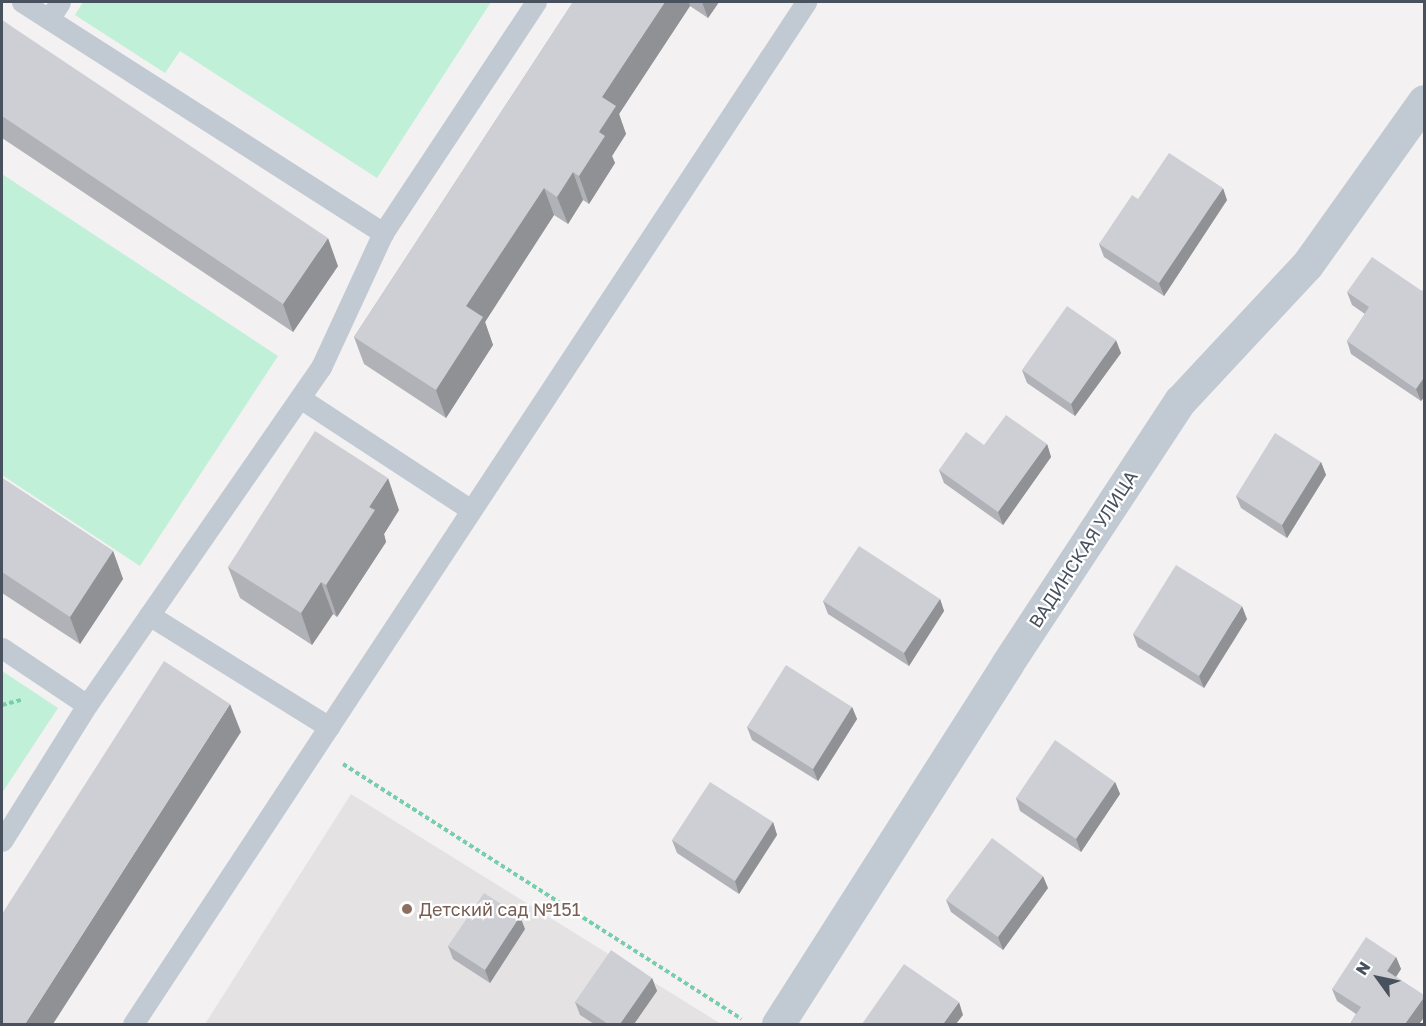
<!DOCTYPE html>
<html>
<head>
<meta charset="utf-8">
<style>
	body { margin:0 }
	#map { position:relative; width:1426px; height:1026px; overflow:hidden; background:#f3f1f1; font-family:"Golos Text",sans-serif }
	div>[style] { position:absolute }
	.education>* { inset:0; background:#e4e2e3 }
	.green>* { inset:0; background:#c0f0d7 }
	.path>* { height:4px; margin-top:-2px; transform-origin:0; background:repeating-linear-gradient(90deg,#78ceac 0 4.5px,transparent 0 7.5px) }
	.lane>* { height:21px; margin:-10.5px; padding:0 10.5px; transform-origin:10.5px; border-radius:10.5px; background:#c1c9d2 }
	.street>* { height:33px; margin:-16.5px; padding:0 16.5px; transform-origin:16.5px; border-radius:16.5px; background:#c1c9d2 }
	.wall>* { inset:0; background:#b0b2b7 }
	.shaded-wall>* { inset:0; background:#909195 }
	.building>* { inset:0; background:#cdcfd5 }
	.dots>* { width:16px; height:16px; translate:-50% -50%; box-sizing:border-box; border:3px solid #fff; border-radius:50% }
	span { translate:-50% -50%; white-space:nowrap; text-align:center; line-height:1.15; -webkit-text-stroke:4.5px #fff; paint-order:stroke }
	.street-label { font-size:18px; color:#48515e }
	.education-label { font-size:18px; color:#785e54 }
	.left { translate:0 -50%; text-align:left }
	.frame { position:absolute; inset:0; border:3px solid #48515e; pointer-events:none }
	.north { position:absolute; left:1348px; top:948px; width:60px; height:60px; -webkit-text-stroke:4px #fff; paint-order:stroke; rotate:303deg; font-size:16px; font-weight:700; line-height:24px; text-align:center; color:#48515e }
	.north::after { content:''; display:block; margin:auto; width:21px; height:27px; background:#48515e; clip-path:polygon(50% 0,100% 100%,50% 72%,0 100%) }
</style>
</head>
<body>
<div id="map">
	<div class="education">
		<div style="clip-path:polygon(351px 794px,721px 1024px,205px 1024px)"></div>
	</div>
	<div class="green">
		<div style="clip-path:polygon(83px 2px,491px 2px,377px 178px,180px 51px,165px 73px,75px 15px)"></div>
		<div style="clip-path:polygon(2px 174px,278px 356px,140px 566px,2px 475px)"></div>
		<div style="clip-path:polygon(2px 671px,58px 708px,2px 793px)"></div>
	</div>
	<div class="path">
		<div style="left:2px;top:705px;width:20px;rotate:-15deg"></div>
		<div style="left:343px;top:764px;width:473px;rotate:32.6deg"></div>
	</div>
	<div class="lane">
		<div style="left:22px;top:2px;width:429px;rotate:32.6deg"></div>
		<div style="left:383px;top:233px;width:148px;rotate:114.8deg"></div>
		<div style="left:321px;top:367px;width:411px;rotate:124.7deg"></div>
		<div style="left:49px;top:19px;width:20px;rotate:-57deg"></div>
		<div style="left:383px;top:233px;width:277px;rotate:-56.5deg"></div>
		<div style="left:300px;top:398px;width:204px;rotate:33.2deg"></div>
		<div style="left:149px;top:615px;width:212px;rotate:31.9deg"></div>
		<div style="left:2px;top:648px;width:102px;rotate:33.8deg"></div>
		<div style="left:87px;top:705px;width:160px;rotate:122deg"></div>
		<div style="left:133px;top:1024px;width:1224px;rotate:-56.63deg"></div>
	</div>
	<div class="street">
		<div style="left:778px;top:1024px;width:427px;rotate:-57.5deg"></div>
		<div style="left:1007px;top:664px;width:315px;rotate:-56.7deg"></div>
		<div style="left:1180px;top:401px;width:186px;rotate:-47deg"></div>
		<div style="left:1307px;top:265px;width:201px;rotate:-54.5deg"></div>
	</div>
	<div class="wall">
		<div style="clip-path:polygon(573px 2px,719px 2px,708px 18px,690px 6px,619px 114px,626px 134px,612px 156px,615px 163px,589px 204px,583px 200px,568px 224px,554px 215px,485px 322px,493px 345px,446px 418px,364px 364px,354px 337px)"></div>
		<div style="clip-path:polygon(2px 20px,338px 266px,293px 332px,2px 138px)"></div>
		<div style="clip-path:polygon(1138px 199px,1227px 200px,1164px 296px,1104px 257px,1099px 244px)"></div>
		<div style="clip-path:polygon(1425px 288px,1425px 396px,1421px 401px,1351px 354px,1347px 341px,1365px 314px,1352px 305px,1347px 292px,1422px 291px)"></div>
		<div style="clip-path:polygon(1121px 353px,1075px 416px,1027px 383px,1022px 370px)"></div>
		<div style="clip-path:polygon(1047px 444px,1051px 457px,1003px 525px,944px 483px,939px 470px,984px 445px)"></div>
		<div style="clip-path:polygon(1321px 462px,1326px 475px,1287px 538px,1241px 508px,1236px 496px)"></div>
		<div style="clip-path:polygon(2px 478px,113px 551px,123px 579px,80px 644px,2px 593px)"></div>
		<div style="clip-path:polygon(399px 510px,384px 534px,386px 542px,337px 617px,333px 614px,312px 645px,240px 598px,228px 567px)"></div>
		<div style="clip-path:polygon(940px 599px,944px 611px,909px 666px,828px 614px,823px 601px)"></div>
		<div style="clip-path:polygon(1247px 619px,1204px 688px,1138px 647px,1133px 634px)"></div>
		<div style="clip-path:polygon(852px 707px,857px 719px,818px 781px,752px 740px,747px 727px)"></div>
		<div style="clip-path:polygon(1115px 782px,1120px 794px,1081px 852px,1020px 811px,1016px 798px)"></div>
		<div style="clip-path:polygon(773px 822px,777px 835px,739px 894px,677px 853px,672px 840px)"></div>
		<div style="clip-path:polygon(1048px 888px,1003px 950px,951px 912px,946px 900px)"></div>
		<div style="clip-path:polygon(525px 929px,490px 983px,453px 959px,448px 946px)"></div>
		<div style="clip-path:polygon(1396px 957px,1401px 969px,1396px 977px,1425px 996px,1425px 1016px,1419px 1024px,1352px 1024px,1351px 1022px,1356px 1014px,1337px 1001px,1332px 989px)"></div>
		<div style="clip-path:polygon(652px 978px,657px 991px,634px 1024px,594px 1024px,580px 1015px,575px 1002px)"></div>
	</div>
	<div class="shaded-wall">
		<div style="clip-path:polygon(665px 2px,689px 2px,690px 6px,619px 114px,626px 134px,612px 156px,615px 163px,589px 204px,579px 176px,599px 132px,602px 97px)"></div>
		<div style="clip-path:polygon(702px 2px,719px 2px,708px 18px)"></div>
		<div style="clip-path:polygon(573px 172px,583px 200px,568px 224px,557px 197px)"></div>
		<div style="clip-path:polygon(544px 188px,554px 215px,485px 322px,493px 345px,446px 418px,436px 390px,466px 306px)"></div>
		<div style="clip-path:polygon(1223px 188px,1227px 200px,1164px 296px,1159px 283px)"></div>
		<div style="clip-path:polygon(328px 238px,338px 266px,293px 332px,283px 304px)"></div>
		<div style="clip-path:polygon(1116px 340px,1121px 353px,1075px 416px,1071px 404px)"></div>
		<div style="clip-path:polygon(1425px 376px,1425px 396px,1421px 401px,1416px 389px)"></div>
		<div style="clip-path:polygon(1047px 444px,1051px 457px,1003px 525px,998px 512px)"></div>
		<div style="clip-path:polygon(1321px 462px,1326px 475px,1287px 538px,1282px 525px)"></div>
		<div style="clip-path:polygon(388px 478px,399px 510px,384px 534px,386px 542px,337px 617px,326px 585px,369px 507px)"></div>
		<div style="clip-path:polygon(113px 551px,123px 579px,80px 644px,70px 617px)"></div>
		<div style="clip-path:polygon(321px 582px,333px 614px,312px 645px,301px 613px)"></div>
		<div style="clip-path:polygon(940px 599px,944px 611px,909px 666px,904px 653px)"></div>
		<div style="clip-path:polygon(1242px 606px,1247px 619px,1204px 688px,1199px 676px)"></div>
		<div style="clip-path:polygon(230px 704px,241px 732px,53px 1024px,25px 1024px)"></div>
		<div style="clip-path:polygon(852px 707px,857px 719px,818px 781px,813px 769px)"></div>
		<div style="clip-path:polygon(1115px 782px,1120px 794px,1081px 852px,1076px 839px)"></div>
		<div style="clip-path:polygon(773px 822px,777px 835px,739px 894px,735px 881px)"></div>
		<div style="clip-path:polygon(1043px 876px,1048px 888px,1003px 950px,998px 937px)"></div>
		<div style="clip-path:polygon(520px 916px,525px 929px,490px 983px,485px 970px)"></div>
		<div style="clip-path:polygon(1396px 957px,1401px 969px,1391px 984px,1387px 971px)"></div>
		<div style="clip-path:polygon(652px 978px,657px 991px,634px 1024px,620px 1024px)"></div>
		<div style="clip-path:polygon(1425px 996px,1425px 1016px,1419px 1024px,1405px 1024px)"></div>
		<div style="clip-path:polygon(959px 1002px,963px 1015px,956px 1024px,943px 1024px)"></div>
	</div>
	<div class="building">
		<div style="clip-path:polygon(573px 2px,665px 2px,602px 97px,616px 106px,599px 132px,605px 136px,579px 176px,573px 172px,557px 197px,544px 188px,466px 306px,483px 317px,436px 390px,354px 337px)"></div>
		<div style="clip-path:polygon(2px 20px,328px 238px,283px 304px,2px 116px)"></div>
		<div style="clip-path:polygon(1169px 153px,1223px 188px,1159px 283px,1099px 244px,1132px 195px,1138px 199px)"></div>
		<div style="clip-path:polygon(1372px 257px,1422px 291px,1425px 288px,1425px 376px,1416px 389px,1347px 341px,1369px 307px,1347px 292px)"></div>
		<div style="clip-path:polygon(1067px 306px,1116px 340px,1071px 404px,1022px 370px)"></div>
		<div style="clip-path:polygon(1006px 415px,1047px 444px,998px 512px,939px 470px,966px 432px,984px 445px)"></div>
		<div style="clip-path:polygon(315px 431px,388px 478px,369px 507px,375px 510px,326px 585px,321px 582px,301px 613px,228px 567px)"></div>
		<div style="clip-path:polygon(1275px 433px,1321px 462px,1282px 525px,1236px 496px)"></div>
		<div style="clip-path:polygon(2px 478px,113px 551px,70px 617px,2px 572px)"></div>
		<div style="clip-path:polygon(859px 546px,940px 599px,904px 653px,823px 601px)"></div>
		<div style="clip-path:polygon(1176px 565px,1242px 606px,1199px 676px,1133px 634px)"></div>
		<div style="clip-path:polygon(164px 661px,230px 704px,25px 1024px,2px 1024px,2px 914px)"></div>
		<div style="clip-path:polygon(786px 665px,852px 707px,813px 769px,747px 727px)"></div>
		<div style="clip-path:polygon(1055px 740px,1115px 782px,1076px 839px,1016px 798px)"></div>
		<div style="clip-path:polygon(710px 782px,773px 822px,735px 881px,672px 840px)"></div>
		<div style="clip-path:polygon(992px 838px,1043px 876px,998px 937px,946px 900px)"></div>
		<div style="clip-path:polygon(484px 893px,520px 916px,485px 970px,448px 946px)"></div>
		<div style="clip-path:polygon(1366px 937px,1396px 957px,1387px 971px,1425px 996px,1405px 1024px,1355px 1024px,1351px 1022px,1361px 1007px,1332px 989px)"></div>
		<div style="clip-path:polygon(611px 950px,652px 978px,620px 1024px,608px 1024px,575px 1002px)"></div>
		<div style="clip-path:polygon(904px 964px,959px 1002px,943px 1024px,862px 1024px)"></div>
	</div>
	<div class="dots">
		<div style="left:407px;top:909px;background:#8d6e63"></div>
	</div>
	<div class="street-label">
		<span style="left:1083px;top:549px;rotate:-57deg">ВАДИНСКАЯ УЛИЦА</span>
	</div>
	<div class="education-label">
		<span class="left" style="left:419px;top:909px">Детский сад №151</span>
	</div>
	<div class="frame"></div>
	<div class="north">N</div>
</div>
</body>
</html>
